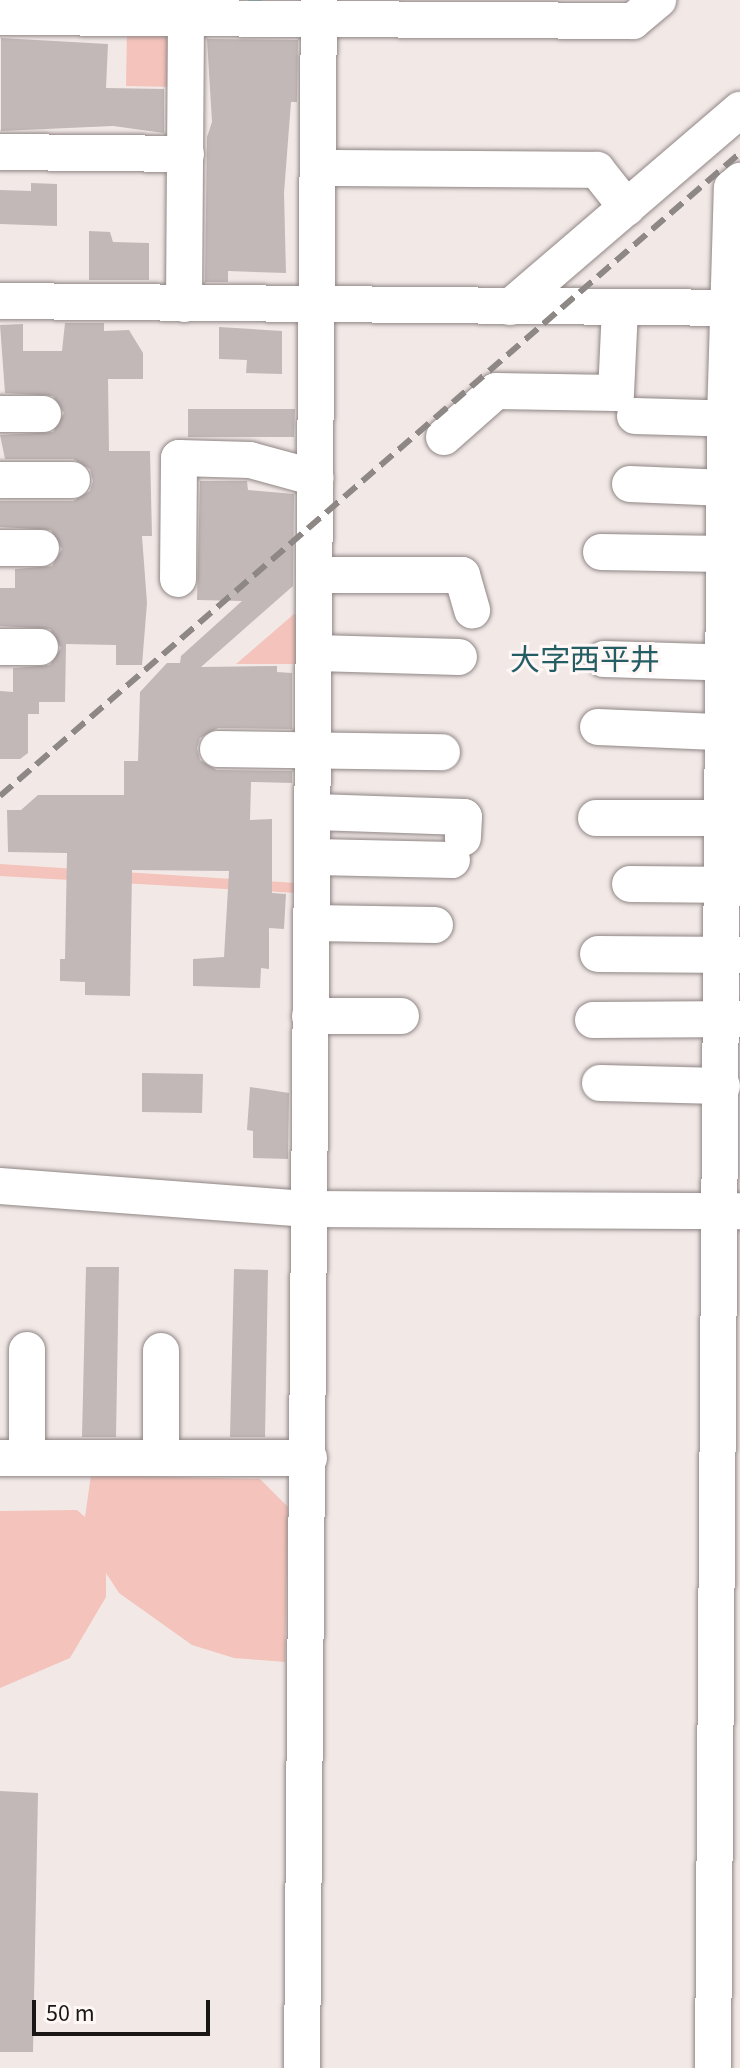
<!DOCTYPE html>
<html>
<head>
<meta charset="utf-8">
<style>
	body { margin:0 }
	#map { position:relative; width:740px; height:2068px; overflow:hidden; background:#f2e9e7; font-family:"Source Sans 3","Noto Sans JP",sans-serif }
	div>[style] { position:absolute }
	.green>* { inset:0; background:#f4c3bb }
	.stream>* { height:7px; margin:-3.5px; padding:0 3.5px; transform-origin:3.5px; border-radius:3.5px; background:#69cdd7 }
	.building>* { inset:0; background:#c2b8b7 }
	.roads { filter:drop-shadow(0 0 2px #8f8685) drop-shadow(0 0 2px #8f8685) }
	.minor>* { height:36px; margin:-18px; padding:0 18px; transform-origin:18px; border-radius:18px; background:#fff }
	.rail>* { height:6px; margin-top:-3px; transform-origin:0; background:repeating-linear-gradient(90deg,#8d8785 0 16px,transparent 0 24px) }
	span { translate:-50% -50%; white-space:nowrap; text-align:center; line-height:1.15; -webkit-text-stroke:6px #fef7f5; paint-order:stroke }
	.quarter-label { font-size:30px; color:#245e64 }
	.scale { position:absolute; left:32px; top:2000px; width:178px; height:36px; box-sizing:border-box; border:4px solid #191615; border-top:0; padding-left:10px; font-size:24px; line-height:28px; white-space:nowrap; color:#191615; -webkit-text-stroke:6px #fef7f5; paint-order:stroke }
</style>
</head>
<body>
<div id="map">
	<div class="green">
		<div style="clip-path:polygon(127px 27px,168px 27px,175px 87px,126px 86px)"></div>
		<div style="clip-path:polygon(294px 614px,304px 619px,303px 664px,236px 664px)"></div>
		<div style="clip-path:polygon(0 864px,297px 883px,297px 893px,0 876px)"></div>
		<div style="clip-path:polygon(91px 1475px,260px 1479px,288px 1507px,285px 1662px,234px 1658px,192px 1645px,119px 1593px,106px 1573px,106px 1597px,70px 1658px,0 1688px,0 1511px,77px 1510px,85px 1517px)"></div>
	</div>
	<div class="stream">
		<div style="left:251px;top:0;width:7px"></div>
	</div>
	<div class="building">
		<div style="clip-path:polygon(1px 38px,108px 44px,106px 88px,164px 89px,164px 133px,113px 126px,1px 131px)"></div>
		<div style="clip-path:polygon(207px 39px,298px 40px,297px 102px,291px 102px,284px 193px,286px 273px,228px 271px,228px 282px,205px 282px,207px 137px,212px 122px)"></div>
		<div style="clip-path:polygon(31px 183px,57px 184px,57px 226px,0 224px,0 190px,31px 191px)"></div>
		<div style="clip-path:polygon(89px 231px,110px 232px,113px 242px,149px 243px,149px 280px,89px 280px)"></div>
		<div style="clip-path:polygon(65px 323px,104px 323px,104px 331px,129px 330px,143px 353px,143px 379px,108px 379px,109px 451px,150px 451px,152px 536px,142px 536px,147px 603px,142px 665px,116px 665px,116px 645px,66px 644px,65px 702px,39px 702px,39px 714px,28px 714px,28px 753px,20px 759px,0 759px,0 691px,13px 692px,13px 668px,50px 665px,61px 648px,50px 629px,0 626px,0 588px,15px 588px,15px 569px,52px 566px,62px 549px,51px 530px,0 527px,0 501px,73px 501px,90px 491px,93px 481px,90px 469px,73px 459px,5px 459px,0 435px,53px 432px,64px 413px,53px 396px,5px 393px,0 325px,23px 324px,23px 351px,62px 351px)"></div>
		<div style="clip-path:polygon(219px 327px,282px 331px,282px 374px,246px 373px,247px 360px,219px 359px)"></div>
		<div style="clip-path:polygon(188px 409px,295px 409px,294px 437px,188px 437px)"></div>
		<div style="clip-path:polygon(200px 481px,247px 481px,248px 490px,294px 494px,293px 586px,201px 667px,277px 666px,277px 672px,292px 673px,292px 729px,218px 728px,200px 738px,197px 748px,200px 760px,217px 770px,292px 771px,292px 783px,251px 782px,250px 820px,272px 819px,272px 893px,286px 894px,284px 929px,269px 928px,269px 969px,261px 968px,260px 988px,193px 986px,193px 959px,224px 957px,229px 871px,132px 870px,130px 996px,85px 995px,85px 982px,60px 981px,60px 959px,65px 959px,67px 853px,8px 852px,7px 810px,21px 810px,38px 795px,124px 795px,124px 761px,138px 761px,140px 692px,167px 663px,180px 663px,181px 656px,242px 601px,197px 600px)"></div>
		<div style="clip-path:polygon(142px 1073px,203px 1074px,202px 1113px,142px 1112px)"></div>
		<div style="clip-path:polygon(250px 1087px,289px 1093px,288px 1159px,253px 1158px,253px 1131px,247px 1130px)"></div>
		<div style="clip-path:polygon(86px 1267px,119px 1267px,116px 1437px,82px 1437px)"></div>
		<div style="clip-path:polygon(234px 1269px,268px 1270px,265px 1437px,230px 1437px)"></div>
		<div style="clip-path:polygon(0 1791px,38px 1793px,33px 2052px,0 2052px)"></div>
	</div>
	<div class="roads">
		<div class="minor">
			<div style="left:0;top:17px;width:633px;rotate:0.36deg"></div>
			<div style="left:633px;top:21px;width:33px;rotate:-40deg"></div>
			<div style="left:0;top:152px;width:186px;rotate:0.6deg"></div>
			<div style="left:318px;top:168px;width:279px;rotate:0.4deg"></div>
			<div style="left:597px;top:170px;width:48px;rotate:51.7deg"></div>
			<div style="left:0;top:301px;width:740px;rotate:0.54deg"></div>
			<div style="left:184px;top:304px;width:304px;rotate:-89.6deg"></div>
			<div style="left:510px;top:307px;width:303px;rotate:-40.6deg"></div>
			<div style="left:0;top:414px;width:43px"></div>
			<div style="left:635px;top:416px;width:105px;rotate:1.6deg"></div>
			<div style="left:444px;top:437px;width:69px;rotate:-41.5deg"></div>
			<div style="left:496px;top:391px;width:120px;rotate:1deg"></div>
			<div style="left:616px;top:393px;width:86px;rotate:-87.3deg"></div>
			<div style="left:0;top:480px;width:72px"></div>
			<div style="left:630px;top:484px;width:96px;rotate:2.4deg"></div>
			<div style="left:0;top:548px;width:41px"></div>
			<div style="left:601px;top:552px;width:123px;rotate:0.9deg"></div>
			<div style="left:316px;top:575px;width:146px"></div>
			<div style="left:462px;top:575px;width:37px;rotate:74deg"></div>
			<div style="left:178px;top:579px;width:121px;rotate:-89.5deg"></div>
			<div style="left:179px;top:458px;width:71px;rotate:1.6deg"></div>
			<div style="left:250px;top:460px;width:68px;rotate:15.3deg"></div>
			<div style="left:0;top:647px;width:40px"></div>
			<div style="left:316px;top:653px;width:143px;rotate:1.6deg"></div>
			<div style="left:604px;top:659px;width:136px;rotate:1.7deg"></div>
			<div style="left:598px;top:727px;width:142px;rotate:2.4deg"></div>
			<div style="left:218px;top:749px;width:224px;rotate:0.8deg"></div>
			<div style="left:315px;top:812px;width:149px;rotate:1.9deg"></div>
			<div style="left:464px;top:817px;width:21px;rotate:93deg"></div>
			<div style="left:596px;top:818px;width:144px"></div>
			<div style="left:315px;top:857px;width:137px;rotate:1.3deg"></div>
			<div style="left:630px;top:884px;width:110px;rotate:0.5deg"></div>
			<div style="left:312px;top:923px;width:123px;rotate:0.9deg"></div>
			<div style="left:598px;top:954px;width:142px;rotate:0.4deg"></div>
			<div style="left:310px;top:1016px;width:91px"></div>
			<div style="left:593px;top:1020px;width:147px;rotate:-0.4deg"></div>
			<div style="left:600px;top:1083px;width:122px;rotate:1.4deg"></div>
			<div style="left:0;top:1186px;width:309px;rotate:4.3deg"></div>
			<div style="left:308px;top:1209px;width:432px;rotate:0.3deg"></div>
			<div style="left:161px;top:1351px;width:107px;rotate:90deg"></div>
			<div style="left:0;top:1458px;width:309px"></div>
			<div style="left:27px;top:1458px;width:108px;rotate:-90deg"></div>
			<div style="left:302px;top:2068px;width:2068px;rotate:-89.53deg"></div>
			<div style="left:713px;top:2068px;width:1649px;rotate:-89.58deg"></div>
			<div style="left:725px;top:419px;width:231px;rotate:-88.3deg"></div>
			<div style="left:732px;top:188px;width:11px;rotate:-41deg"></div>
		</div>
	</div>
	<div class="rail">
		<div style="left:0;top:796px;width:980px;rotate:-40.99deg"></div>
	</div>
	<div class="quarter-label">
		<span style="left:585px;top:661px">大字西平井</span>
	</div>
	<div class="scale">50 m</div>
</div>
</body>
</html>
